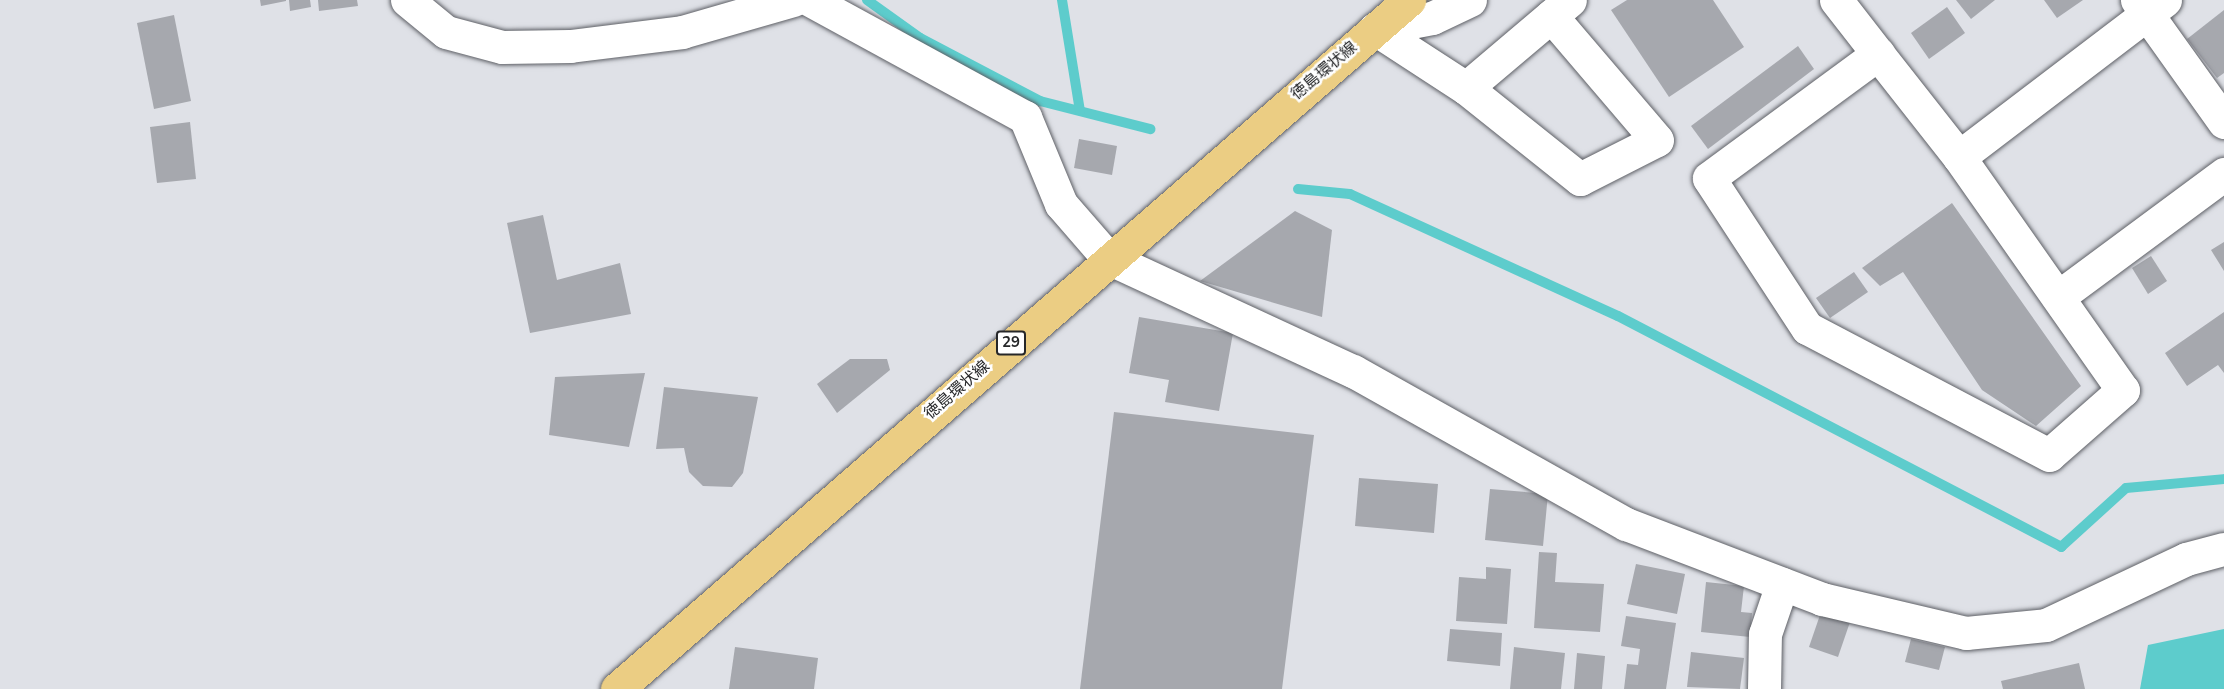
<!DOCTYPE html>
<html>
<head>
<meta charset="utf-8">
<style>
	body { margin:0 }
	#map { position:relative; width:2224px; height:689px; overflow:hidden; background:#dfe1e7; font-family:"Nunito Sans","Noto Sans JP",sans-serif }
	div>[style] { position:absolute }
	.water>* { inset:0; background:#5dcccc }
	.stream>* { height:10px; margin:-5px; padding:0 5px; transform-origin:5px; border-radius:5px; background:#5dcccc }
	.building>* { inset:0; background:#a6a8ae }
	.roads { filter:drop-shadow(0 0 2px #5e6066) drop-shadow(0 0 2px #5e6066) }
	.minor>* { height:33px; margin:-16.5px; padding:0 16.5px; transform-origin:16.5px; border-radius:16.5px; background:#fff }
	.major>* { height:33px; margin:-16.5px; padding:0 16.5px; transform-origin:16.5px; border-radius:16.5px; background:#ebcd83 }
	span { translate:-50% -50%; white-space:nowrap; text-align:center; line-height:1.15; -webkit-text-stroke:5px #fff; paint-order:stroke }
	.shield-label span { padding:2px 4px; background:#fff; border:2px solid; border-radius:4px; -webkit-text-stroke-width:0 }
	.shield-label { font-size:15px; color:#262729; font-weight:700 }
	.street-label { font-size:16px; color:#262729 }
</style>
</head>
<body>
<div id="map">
	<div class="water">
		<div style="clip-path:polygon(2224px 629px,2224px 689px,2140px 689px,2148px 645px)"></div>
	</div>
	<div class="stream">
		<div style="left:867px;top:0;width:65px;rotate:35.6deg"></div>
		<div style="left:920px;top:38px;width:136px;rotate:27.7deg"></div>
		<div style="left:1040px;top:101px;width:114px;rotate:14.3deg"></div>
		<div style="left:1062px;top:0;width:112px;rotate:80.8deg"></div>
		<div style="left:1298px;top:189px;width:52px;rotate:5.5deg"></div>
		<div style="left:1350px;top:194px;width:294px;rotate:24.5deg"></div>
		<div style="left:1618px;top:316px;width:500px;rotate:27.5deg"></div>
		<div style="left:2061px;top:547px;width:88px;rotate:-42.2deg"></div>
		<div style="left:2126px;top:488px;width:98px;rotate:-5.2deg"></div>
	</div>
	<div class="building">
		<div style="clip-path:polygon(260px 0,286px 0,286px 1px,261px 6px)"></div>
		<div style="clip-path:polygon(289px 0,310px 0,311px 7px,290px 11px)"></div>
		<div style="clip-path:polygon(318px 0,357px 0,358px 6px,319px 11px)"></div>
		<div style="clip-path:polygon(1627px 0,1713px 0,1744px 47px,1669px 97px,1611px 10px)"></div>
		<div style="clip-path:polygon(1956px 0,1995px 0,1971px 19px)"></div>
		<div style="clip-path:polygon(2044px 0,2083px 0,2057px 18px)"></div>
		<div style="clip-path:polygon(1947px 7px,1965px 33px,1929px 59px,1911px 33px)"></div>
		<div style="clip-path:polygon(2224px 10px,2224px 73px,2217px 78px,2187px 39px)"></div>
		<div style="clip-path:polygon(174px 15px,191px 101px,154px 109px,137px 23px)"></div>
		<div style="clip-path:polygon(1798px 46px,1814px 69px,1708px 149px,1691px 126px)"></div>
		<div style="clip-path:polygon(190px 122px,196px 179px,157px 183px,150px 127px)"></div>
		<div style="clip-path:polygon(1079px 139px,1117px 146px,1112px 175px,1074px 168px)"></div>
		<div style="clip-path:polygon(1952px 203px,2081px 386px,2036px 426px,1982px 390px,1903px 272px,1880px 286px,1862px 268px)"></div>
		<div style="clip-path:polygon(1295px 211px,1332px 230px,1322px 317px,1200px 281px)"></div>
		<div style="clip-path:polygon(543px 215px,557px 280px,620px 263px,631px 314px,530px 333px,507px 223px)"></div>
		<div style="clip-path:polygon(2224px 242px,2224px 271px,2211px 250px)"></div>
		<div style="clip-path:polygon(2151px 256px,2167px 281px,2148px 294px,2132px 268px)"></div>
		<div style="clip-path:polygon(1854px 272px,1868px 292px,1830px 318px,1816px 298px)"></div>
		<div style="clip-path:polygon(2224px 312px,2224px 373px,2218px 365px,2187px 386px,2165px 353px)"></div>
		<div style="clip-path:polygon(1139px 317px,1233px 333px,1219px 411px,1165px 402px,1169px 380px,1129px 373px)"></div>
		<div style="clip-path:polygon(850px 359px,887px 359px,890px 370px,837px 413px,817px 384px)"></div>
		<div style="clip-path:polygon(645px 373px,629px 447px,549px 435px,555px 377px)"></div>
		<div style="clip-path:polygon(664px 387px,758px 397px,743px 473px,732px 487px,703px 486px,689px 472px,684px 448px,656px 449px)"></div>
		<div style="clip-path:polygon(1114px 412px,1314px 435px,1282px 689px,1080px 689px)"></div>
		<div style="clip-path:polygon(1359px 478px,1438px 484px,1434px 533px,1355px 526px)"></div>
		<div style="clip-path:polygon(1490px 489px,1548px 494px,1543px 546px,1485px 540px)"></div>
		<div style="clip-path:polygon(1539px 552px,1557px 553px,1555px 582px,1604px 584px,1600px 632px,1534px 628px)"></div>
		<div style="clip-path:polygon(1636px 564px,1685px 574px,1677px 614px,1627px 604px)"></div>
		<div style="clip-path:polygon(1486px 567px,1511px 569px,1507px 624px,1456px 621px,1459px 577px,1486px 579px)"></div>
		<div style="clip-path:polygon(1706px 582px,1744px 586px,1741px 612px,1752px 613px,1750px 637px,1701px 632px)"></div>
		<div style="clip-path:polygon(1821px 612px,1850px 622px,1838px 657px,1809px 647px)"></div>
		<div style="clip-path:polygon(1626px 616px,1676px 623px,1666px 689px,1624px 689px,1627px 664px,1638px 665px,1640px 649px,1621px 646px)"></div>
		<div style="clip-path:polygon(1450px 629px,1502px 633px,1500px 666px,1447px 661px)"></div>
		<div style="clip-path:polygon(1911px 639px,1945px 647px,1939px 670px,1905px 662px)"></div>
		<div style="clip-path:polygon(735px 647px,818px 658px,814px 689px,729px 689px)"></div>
		<div style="clip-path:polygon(1514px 647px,1565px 653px,1561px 689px,1510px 689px)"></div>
		<div style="clip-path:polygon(1691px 652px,1744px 658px,1740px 689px,1687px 687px)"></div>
		<div style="clip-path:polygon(1577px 653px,1605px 656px,1602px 689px,1574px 689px)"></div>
		<div style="clip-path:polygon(2079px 663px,2085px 689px,2003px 689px,2001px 681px)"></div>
	</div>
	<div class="roads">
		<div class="minor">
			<div style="left:407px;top:0;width:50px;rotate:39.4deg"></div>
			<div style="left:446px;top:32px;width:58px;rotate:15deg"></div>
			<div style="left:502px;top:47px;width:68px;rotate:-0.8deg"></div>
			<div style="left:570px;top:46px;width:113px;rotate:-7.1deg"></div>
			<div style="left:682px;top:32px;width:116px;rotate:-16.1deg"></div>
			<div style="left:810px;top:0;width:245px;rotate:28.6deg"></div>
			<div style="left:1025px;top:117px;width:94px;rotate:67.5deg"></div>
			<div style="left:1061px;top:204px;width:72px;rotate:49deg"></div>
			<div style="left:1108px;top:258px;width:270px;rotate:24.8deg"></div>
			<div style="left:1353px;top:371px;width:313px;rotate:29.3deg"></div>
			<div style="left:1626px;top:524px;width:210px;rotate:20.9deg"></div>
			<div style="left:1822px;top:599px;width:148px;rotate:13.3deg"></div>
			<div style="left:1966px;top:633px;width:80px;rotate:-5.7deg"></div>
			<div style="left:2046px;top:625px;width:155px;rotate:-25.2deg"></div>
			<div style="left:2186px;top:559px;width:39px;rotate:-15deg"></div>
			<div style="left:1836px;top:0;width:68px;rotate:52.1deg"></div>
			<div style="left:1878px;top:54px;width:131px;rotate:51.8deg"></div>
			<div style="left:1959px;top:157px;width:285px;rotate:54.9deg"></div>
			<div style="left:2123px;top:390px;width:98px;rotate:138.7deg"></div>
			<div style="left:2049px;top:455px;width:273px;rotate:-152.3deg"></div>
			<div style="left:1807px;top:328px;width:179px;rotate:-123.2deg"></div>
			<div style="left:1709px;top:178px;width:210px;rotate:-36.3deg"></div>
			<div style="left:2137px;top:0;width:150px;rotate:54.5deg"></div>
			<div style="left:1375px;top:29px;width:108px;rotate:33deg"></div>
			<div style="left:1466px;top:88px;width:136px;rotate:-40.2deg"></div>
			<div style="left:1375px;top:29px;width:58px;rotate:-10.9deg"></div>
			<div style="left:1432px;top:18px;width:42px;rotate:-25.3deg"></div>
			<div style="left:1466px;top:88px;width:146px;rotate:38.6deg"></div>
			<div style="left:1580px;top:179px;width:86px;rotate:-26.9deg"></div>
			<div style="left:1657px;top:140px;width:163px;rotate:-130.5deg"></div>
			<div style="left:1959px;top:157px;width:259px;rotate:-37.3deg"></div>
			<div style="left:2058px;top:297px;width:207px;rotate:-36.5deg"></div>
			<div style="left:1764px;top:689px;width:55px;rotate:-89deg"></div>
			<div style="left:1765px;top:634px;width:53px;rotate:-71.2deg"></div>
		</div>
		<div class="major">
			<div style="left:617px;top:689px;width:1050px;rotate:-41.02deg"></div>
		</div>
	</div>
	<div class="shield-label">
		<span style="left:1011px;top:343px">29</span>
	</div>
	<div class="street-label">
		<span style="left:1324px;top:71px;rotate:-40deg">徳島環状線</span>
		<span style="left:957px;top:390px;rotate:-41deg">徳島環状線</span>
	</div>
</div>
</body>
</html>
